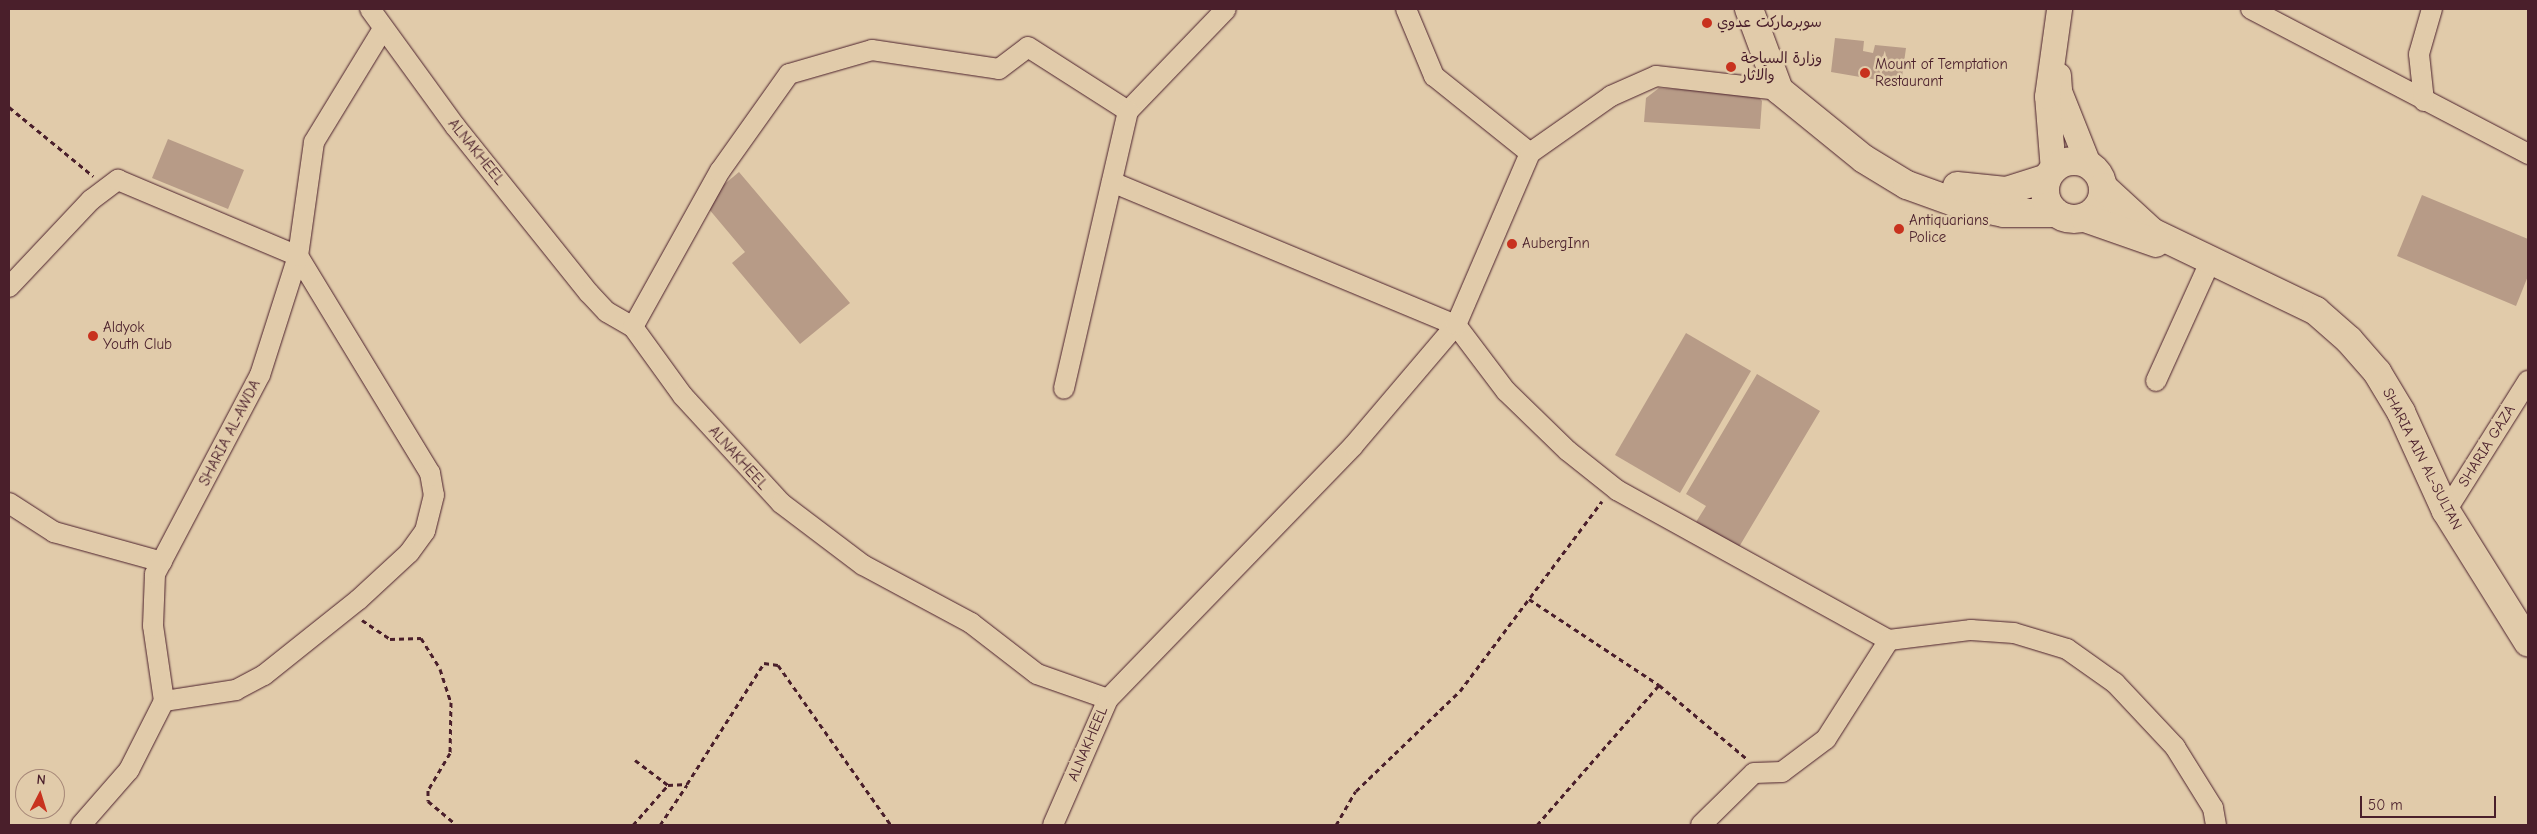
<!DOCTYPE html>
<html>
<head>
<meta charset="utf-8">
<style>
	body { margin:0 }
	#map { position:relative; width:2537px; height:834px; overflow:hidden; background:#e1cbaa; font-family:"Comic Neue","Playpen Sans Arabic",sans-serif }
	div>[style] { position:absolute }
	.building>* { inset:0; background:#b79b87 }
	.path>* { height:3px; margin-top:-1.5px; transform-origin:0; background:repeating-linear-gradient(90deg,#4a1f2b 0 5px,transparent 0 9px) }
	.roads { filter:drop-shadow(0 0 1px #4a1f2b) drop-shadow(0 0 1px #4a1f2b) }
	.minor>* { height:20px; margin:-10px; padding:0 10px; transform-origin:10px; border-radius:10px; background:#e1cbaa }
	.tertiary>* { height:25px; margin:-12.5px; padding:0 12.5px; transform-origin:12.5px; border-radius:12.5px; background:#e1cbaa }
	.secondary>* { height:28px; margin:-14px; padding:0 14px; transform-origin:14px; border-radius:14px; background:#e1cbaa }
	.secondary>.ring { margin:-14px; padding:0; box-sizing:content-box; background:none; border:28px solid #e1cbaa; border-radius:50% }
	.dots>* { width:14px; height:14px; translate:-50% -50%; box-sizing:border-box; border:2px solid #e1cbaa; border-radius:50% }
	span { translate:-50% -50%; white-space:nowrap; text-align:center; line-height:1.15; -webkit-text-stroke:5px #e1cbaa; paint-order:stroke }
	.poi-label { font-size:15px; color:#4a1f2b }
	.left { translate:0 -50%; text-align:left }
	.street-label { font-size:15px; color:#4a1f2b }
	.frame { position:absolute; inset:0; border:10px solid #4a1f2b; pointer-events:none }
	.north { position:absolute; left:15px; top:769px; width:50px; height:50px; box-sizing:border-box; background:#e1cbaa; border:1px solid #a58677; border-radius:50%; rotate:5deg; font-size:14px; font-weight:700; line-height:20px; text-align:center; color:#4a1f2b }
	.north::after { content:''; display:block; margin:auto; width:18px; height:22px; background:#c8321e; clip-path:polygon(50% 0,100% 100%,50% 72%,0 100%) }
	.scale { position:absolute; left:2360px; top:796px; width:136px; height:22px; box-sizing:border-box; border:2px solid #4a1f2b; border-top:0; padding-left:6px; font-size:15px; line-height:18px; white-space:nowrap; color:#4a1f2b; -webkit-text-stroke:4px #e1cbaa; paint-order:stroke }
</style>
</head>
<body>
<div id="map">
	<div class="building">
		<div style="clip-path:polygon(1835px 38px,1864px 41px,1863px 51px,1873px 53px,1875px 45px,1906px 48px,1901px 84px,1831px 72px)"></div>
		<div style="clip-path:polygon(1659px 88px,1756px 94px,1762px 101px,1760px 129px,1644px 122px,1646px 98px)"></div>
		<div style="clip-path:polygon(168px 139px,244px 170px,228px 209px,152px 178px)"></div>
		<div style="clip-path:polygon(739px 172px,850px 303px,800px 344px,732px 263px,745px 252px,703px 202px)"></div>
		<div style="clip-path:polygon(2422px 195px,2528px 239px,2528px 276px,2516px 306px,2397px 256px)"></div>
		<div style="clip-path:polygon(1686px 333px,1751px 371px,1680px 493px,1615px 455px)"></div>
		<div style="clip-path:polygon(1757px 374px,1820px 411px,1739px 547px,1696px 522px,1706px 506px,1686px 494px)"></div>
	</div>
	<div class="path">
		<div style="left:9px;top:107px;width:109px;rotate:39.4deg"></div>
		<div style="left:1529px;top:599px;width:156px;rotate:33.5deg"></div>
		<div style="left:1659px;top:685px;width:114px;rotate:40deg"></div>
		<div style="left:362px;top:620px;width:34px;rotate:34deg"></div>
		<div style="left:390px;top:639px;width:31px;rotate:-2deg"></div>
		<div style="left:421px;top:638px;width:36px;rotate:58deg"></div>
		<div style="left:440px;top:669px;width:35px;rotate:72deg"></div>
		<div style="left:451px;top:702px;width:51px;rotate:91.1deg"></div>
		<div style="left:450px;top:753px;width:43px;rotate:120.7deg"></div>
		<div style="left:428px;top:790px;width:11px;rotate:90deg"></div>
		<div style="left:428px;top:801px;width:38px;rotate:40deg"></div>
		<div style="left:635px;top:760px;width:41px;rotate:37.1deg"></div>
		<div style="left:633px;top:825px;width:53px;rotate:-48.8deg"></div>
		<div style="left:668px;top:785px;width:19px;rotate:-3deg"></div>
		<div style="left:687px;top:784px;width:143px;rotate:-57.5deg"></div>
		<div style="left:764px;top:663px;width:14px;rotate:8deg"></div>
		<div style="left:778px;top:665px;width:196px;rotate:54.8deg"></div>
		<div style="left:660px;top:825px;width:48px;rotate:-56deg"></div>
		<div style="left:1336px;top:825px;width:39px;rotate:-60deg"></div>
		<div style="left:1356px;top:791px;width:144px;rotate:-43.9deg"></div>
		<div style="left:1460px;top:691px;width:237px;rotate:-53.2deg"></div>
		<div style="left:1537px;top:825px;width:186px;rotate:-48.9deg"></div>
	</div>
	<div class="roads">
		<div class="minor">
			<div style="left:370px;top:9px;width:145px;rotate:54deg"></div>
			<div style="left:455px;top:126px;width:214px;rotate:51.3deg"></div>
			<div style="left:589px;top:293px;width:26px;rotate:47deg"></div>
			<div style="left:607px;top:312px;width:30px;rotate:30deg"></div>
			<div style="left:633px;top:327px;width:85px;rotate:54.1deg"></div>
			<div style="left:683px;top:396px;width:145px;rotate:47.5deg"></div>
			<div style="left:781px;top:503px;width:103px;rotate:37.1deg"></div>
			<div style="left:863px;top:565px;width:123px;rotate:28.2deg"></div>
			<div style="left:971px;top:623px;width:83px;rotate:37.7deg"></div>
			<div style="left:1037px;top:674px;width:75px;rotate:19.4deg"></div>
			<div style="left:1108px;top:699px;width:137px;rotate:113.6deg"></div>
			<div style="left:1406px;top:9px;width:73px;rotate:67.3deg"></div>
			<div style="left:1434px;top:76px;width:123px;rotate:38.7deg"></div>
			<div style="left:2251px;top:9px;width:313px;rotate:27.6deg"></div>
			<div style="left:2424px;top:101px;width:47px;rotate:-96.1deg"></div>
			<div style="left:2419px;top:54px;width:47px;rotate:-73.9deg"></div>
			<div style="left:1128px;top:111px;width:141px;rotate:-46.1deg"></div>
			<div style="left:1112px;top:182px;width:373px;rotate:22.6deg"></div>
			<div style="left:1456px;top:325px;width:83px;rotate:52.9deg"></div>
			<div style="left:1506px;top:391px;width:86px;rotate:44.1deg"></div>
			<div style="left:1568px;top:451px;width:63px;rotate:38.5deg"></div>
			<div style="left:1617px;top:490px;width:311px;rotate:28.9deg"></div>
			<div style="left:1889px;top:640px;width:83px;rotate:-7deg"></div>
			<div style="left:1971px;top:630px;width:43px;rotate:4deg"></div>
			<div style="left:2014px;top:633px;width:55px;rotate:16.8deg"></div>
			<div style="left:2067px;top:649px;width:59px;rotate:35.3deg"></div>
			<div style="left:2115px;top:683px;width:88px;rotate:46.8deg"></div>
			<div style="left:2175px;top:747px;width:72px;rotate:58.1deg"></div>
			<div style="left:2213px;top:808px;width:17px;rotate:80deg"></div>
			<div style="left:9px;top:287px;width:120px;rotate:-46.7deg"></div>
			<div style="left:91px;top:200px;width:34px;rotate:-37deg"></div>
			<div style="left:118px;top:180px;width:195px;rotate:22.9deg"></div>
			<div style="left:298px;top:256px;width:254px;rotate:58.7deg"></div>
			<div style="left:430px;top:473px;width:22px;rotate:80deg"></div>
			<div style="left:434px;top:495px;width:37px;rotate:104deg"></div>
			<div style="left:425px;top:531px;width:27px;rotate:126deg"></div>
			<div style="left:409px;top:553px;width:69px;rotate:137.3deg"></div>
			<div style="left:358px;top:600px;width:120px;rotate:141.4deg"></div>
			<div style="left:264px;top:675px;width:32px;rotate:152deg"></div>
			<div style="left:236px;top:690px;width:73px;rotate:171.3deg"></div>
			<div style="left:633px;top:327px;width:179px;rotate:-60.9deg"></div>
			<div style="left:720px;top:171px;width:119px;rotate:-54.6deg"></div>
			<div style="left:789px;top:74px;width:86px;rotate:-16.1deg"></div>
			<div style="left:872px;top:50px;width:128px;rotate:8.5deg"></div>
			<div style="left:999px;top:69px;width:36px;rotate:-37deg"></div>
			<div style="left:1028px;top:47px;width:119px;rotate:32.6deg"></div>
			<div style="left:1128px;top:111px;width:285px;rotate:103deg"></div>
			<div style="left:2156px;top:381px;width:131px;rotate:-65.6deg"></div>
			<div style="left:9px;top:503px;width:54px;rotate:32.8deg"></div>
			<div style="left:54px;top:532px;width:112px;rotate:15.5deg"></div>
			<div style="left:2446px;top:511px;width:154px;rotate:-57.8deg"></div>
			<div style="left:1108px;top:699px;width:352px;rotate:-45.9deg"></div>
			<div style="left:1353px;top:446px;width:159px;rotate:-49.6deg"></div>
			<div style="left:1456px;top:325px;width:187px;rotate:-66.7deg"></div>
			<div style="left:1530px;top:153px;width:99px;rotate:-35.1deg"></div>
			<div style="left:1611px;top:96px;width:49px;rotate:-24deg"></div>
			<div style="left:1656px;top:76px;width:124px;rotate:6.5deg"></div>
			<div style="left:81px;top:825px;width:73px;rotate:-48.9deg"></div>
			<div style="left:129px;top:770px;width:77px;rotate:-63.1deg"></div>
			<div style="left:164px;top:701px;width:76px;rotate:-98.3deg"></div>
			<div style="left:153px;top:626px;width:52px;rotate:-87.8deg"></div>
			<div style="left:155px;top:574px;width:225px;rotate:-62.2deg"></div>
			<div style="left:260px;top:375px;width:125px;rotate:-72.3deg"></div>
			<div style="left:298px;top:256px;width:115px;rotate:-82deg"></div>
			<div style="left:314px;top:142px;width:132px;rotate:-58.6deg"></div>
			<div style="left:1701px;top:825px;width:74px;rotate:-44.5deg"></div>
			<div style="left:1754px;top:773px;width:28px;rotate:-2deg"></div>
			<div style="left:1782px;top:772px;width:55px;rotate:-36.9deg"></div>
			<div style="left:1826px;top:739px;width:117px;rotate:-57.5deg"></div>
		</div>
		<div class="tertiary">
			<div style="left:2058px;top:75px;width:16px;rotate:86deg"></div>
			<div style="left:2059px;top:91px;width:79px;rotate:68.3deg"></div>
			<div style="left:2053px;top:170px;width:74px;rotate:-94.6deg"></div>
			<div style="left:2047px;top:96px;width:88px;rotate:-82.1deg"></div>
		</div>
		<div class="secondary">
			<div style="left:1749px;top:9px;width:86px;rotate:69.7deg"></div>
			<div style="left:1779px;top:90px;width:109px;rotate:39.1deg"></div>
			<div style="left:1864px;top:159px;width:50px;rotate:31.2deg"></div>
			<div style="left:1907px;top:185px;width:53px;rotate:19.8deg"></div>
			<div style="left:1957px;top:203px;width:48px;rotate:12deg"></div>
			<div style="left:2004px;top:213px;width:52px"></div>
			<div class="ring" style="left:2045px;top:161px;width:30px;height:30px"></div>
			<div style="left:1957px;top:186px;width:49px;rotate:5.8deg"></div>
			<div style="left:2006px;top:191px;width:43px;rotate:-17.6deg"></div>
			<div style="left:2103px;top:187px;width:67px;rotate:42.6deg"></div>
			<div style="left:2152px;top:232px;width:182px;rotate:25.7deg"></div>
			<div style="left:2316px;top:311px;width:44px;rotate:41.3deg"></div>
			<div style="left:2349px;top:340px;width:43px;rotate:48.8deg"></div>
			<div style="left:2377px;top:372px;width:47px;rotate:59deg"></div>
			<div style="left:2401px;top:412px;width:109px;rotate:65.6deg"></div>
			<div style="left:2446px;top:511px;width:155px;rotate:58deg"></div>
			<div style="left:2085px;top:218px;width:75px;rotate:19.4deg"></div>
		</div>
	</div>
	<div class="dots">
		<div style="left:1707px;top:23px;background:#c8321e"></div>
		<div style="left:1731px;top:67px;background:#c8321e"></div>
		<div style="left:1865px;top:73px;background:#c8321e"></div>
		<div style="left:1899px;top:229px;background:#c8321e"></div>
		<div style="left:1512px;top:244px;background:#c8321e"></div>
		<div style="left:93px;top:336px;background:#c8321e"></div>
	</div>
	<div class="poi-label">
		<span class="left" style="left:1717px;top:23px">سوبرماركت عدوي</span>
		<span class="left" style="left:1741px;top:67px">وزارة السياحة<br>والاثار</span>
		<span class="left" style="left:1875px;top:73px">Mount of Temptation<br>Restaurant</span>
		<span class="left" style="left:1909px;top:229px">Antiquarians<br>Police</span>
		<span class="left" style="left:1522px;top:244px">AubergInn</span>
		<span class="left" style="left:103px;top:336px">Aldyok<br>Youth Club</span>
	</div>
	<div class="street-label">
		<span style="left:476px;top:152px;rotate:51deg">ALNAKHEEL</span>
		<span style="left:230px;top:433px;rotate:-63deg">SHARIA AL-AWDA</span>
		<span style="left:2487px;top:446px;rotate:-58deg">SHARIA GAZA</span>
		<span style="left:738px;top:458px;rotate:48deg">ALNAKHEEL</span>
		<span style="left:2422px;top:459px;rotate:63deg">SHARIA AIN AL-SULTAN</span>
		<span style="left:1088px;top:744px;rotate:-67deg">ALNAKHEEL</span>
	</div>
	<div class="frame"></div>
	<div class="north">N</div>
	<div class="scale">50 m</div>
</div>
</body>
</html>
